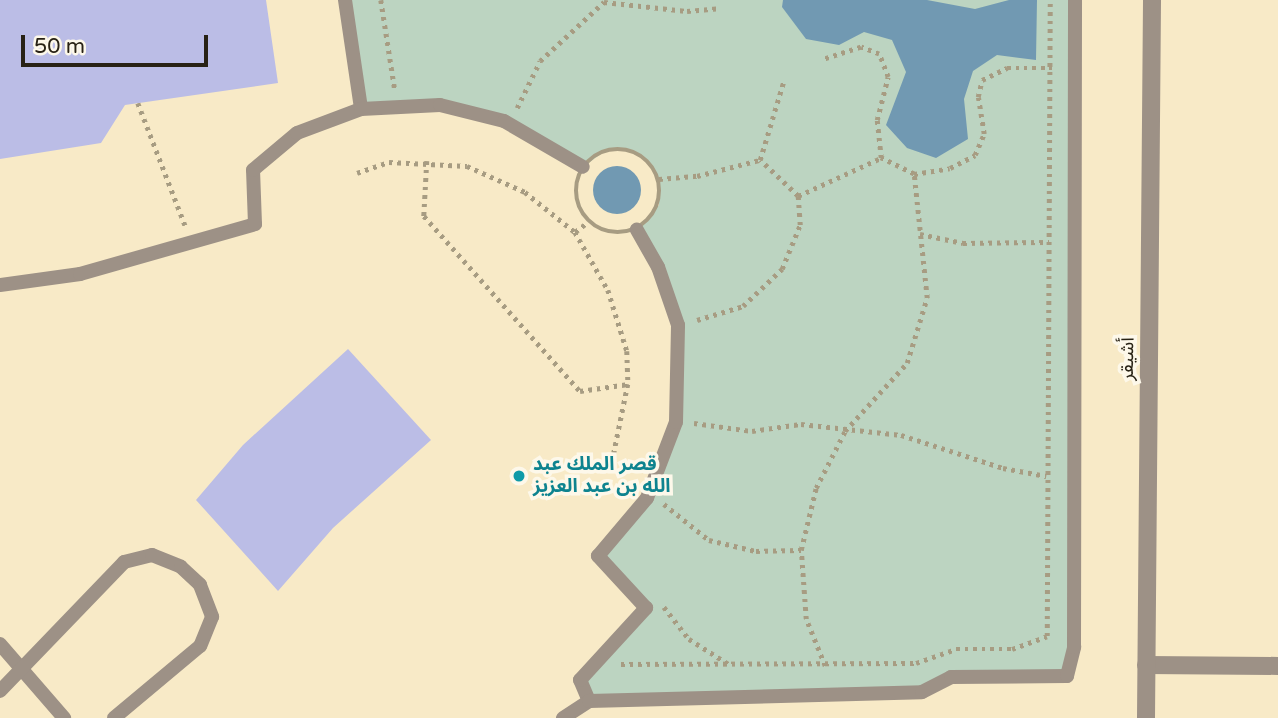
<!DOCTYPE html>
<html>
<head>
<meta charset="utf-8">
<style>
	body { margin:0 }
	#map { position:relative; width:1278px; height:718px; overflow:hidden; background:#f8eac7; font-family:"Varela Round","Noto Sans Arabic",sans-serif }
	div>[style] { position:absolute }
	.green>* { inset:0; background:#bcd4c1 }
	.water>* { inset:0; background:#7199b2 }
	.round { border-radius:50% }
	.building>* { inset:0; background:#bbbde6 }
	.path>* { height:4.5px; margin-top:-2.25px; transform-origin:0; background:repeating-linear-gradient(90deg,#a79c82 0 3.5px,transparent 0 8.5px) }
	.path>.ring { margin:-2.25px; padding:0; box-sizing:content-box; background:none; border:4.5px solid #a79c82; border-radius:50% }
	.lane>* { height:14px; margin:-7px; padding:0 7px; transform-origin:7px; border-radius:7px; background:#9d9186 }
	.street>* { height:18px; margin:-9px; padding:0 9px; transform-origin:9px; border-radius:9px; background:#9d9186 }
	.dots>* { width:19px; height:19px; translate:-50% -50%; box-sizing:border-box; border:4px solid #fdf8ea; border-radius:50% }
	span { translate:-50% -50%; white-space:nowrap; text-align:center; line-height:1.15; -webkit-text-stroke:7px #fdf8ea; paint-order:stroke }
	.street-label { font-size:19px; color:#282215 }
	.culture-label { font-size:19px; color:#0d838f; font-weight:700 }
	.left { translate:0 -50%; text-align:left }
	.scale { position:absolute; left:21px; top:35px; width:187px; height:32px; box-sizing:border-box; border:4px solid #282215; border-top:0; padding-left:9px; font-size:21px; line-height:24px; white-space:nowrap; color:#282215; -webkit-text-stroke:5px #fdf8ea; paint-order:stroke }
</style>
</head>
<body>
<div id="map">
	<div class="green">
		<div style="clip-path:polygon(345px 0,1075px 0,1067px 676px,951px 677px,922px 692px,589px 701px,580px 680px,645px 608px,598px 556px,647px 498px,676px 422px,678px 325px,637px 230px,659px 205px,659px 179px,644px 157px,632px 151px,605px 151px,583px 167px,504px 121px,440px 105px,361px 109px)"></div>
	</div>
	<div class="water">
		<div style="clip-path:polygon(783px 0,927px 0,975px 9px,1009px 0,1037px 0,1036px 60px,997px 55px,973px 71px,964px 99px,968px 139px,936px 158px,907px 148px,886px 125px,906px 72px,892px 40px,864px 32px,839px 45px,806px 39px,782px 7px)"></div>
		<div class="round" style="left:593px;top:166px;width:48px;height:48px"></div>
	</div>
	<div class="building">
		<div style="clip-path:polygon(0 0,266px 0,278px 83px,125px 105px,101px 143px,0 159px)"></div>
		<div style="clip-path:polygon(348px 349px,431px 440px,333px 528px,278px 591px,196px 500px,243px 445px)"></div>
	</div>
	<div class="path">
		<div style="left:381px;top:0;width:91px;rotate:81.2deg"></div>
		<div style="left:138px;top:103px;width:131px;rotate:68.9deg"></div>
		<div style="left:517px;top:108px;width:52px;rotate:-63.9deg"></div>
		<div style="left:540px;top:61px;width:87px;rotate:-42.7deg"></div>
		<div style="left:604px;top:2px;width:83px;rotate:6.2deg"></div>
		<div style="left:687px;top:11px;width:32px;rotate:-5deg"></div>
		<div class="ring" style="left:576px;top:149px;width:79.5px;height:79.5px"></div>
		<div style="left:427px;top:161px;width:55px;rotate:93.1deg"></div>
		<div style="left:424px;top:216px;width:234px;rotate:48.3deg"></div>
		<div style="left:580px;top:391px;width:49px;rotate:-8.3deg"></div>
		<div style="left:357px;top:173px;width:34px;rotate:-19deg"></div>
		<div style="left:389px;top:162px;width:78px;rotate:2.9deg"></div>
		<div style="left:467px;top:166px;width:64px;rotate:24.1deg"></div>
		<div style="left:525px;top:192px;width:64px;rotate:38.7deg"></div>
		<div style="left:575px;top:232px;width:67px;rotate:60.4deg"></div>
		<div style="left:608px;top:290px;width:64px;rotate:72.7deg"></div>
		<div style="left:627px;top:351px;width:33px;rotate:88deg"></div>
		<div style="left:628px;top:384px;width:70px;rotate:101.5deg"></div>
		<div style="left:914px;top:174px;width:36px;rotate:-9deg"></div>
		<div style="left:950px;top:168px;width:28px;rotate:-27deg"></div>
		<div style="left:975px;top:155px;width:23px;rotate:-67deg"></div>
		<div style="left:984px;top:134px;width:37px;rotate:-99deg"></div>
		<div style="left:978px;top:97px;width:17px;rotate:-77deg"></div>
		<div style="left:982px;top:80px;width:28px;rotate:-26deg"></div>
		<div style="left:1007px;top:68px;width:45px"></div>
		<div style="left:659px;top:179px;width:38px;rotate:-5deg"></div>
		<div style="left:697px;top:176px;width:65px;rotate:-14.3deg"></div>
		<div style="left:760px;top:160px;width:84px;rotate:-73.3deg"></div>
		<div style="left:798px;top:196px;width:91px;rotate:-24.6deg"></div>
		<div style="left:575px;top:232px;width:16px;rotate:-38deg"></div>
		<div style="left:920px;top:234px;width:44px;rotate:11.8deg"></div>
		<div style="left:963px;top:243px;width:86px;rotate:-0.7deg"></div>
		<div style="left:697px;top:320px;width:48px;rotate:-16.9deg"></div>
		<div style="left:743px;top:306px;width:54px;rotate:-43.5deg"></div>
		<div style="left:782px;top:269px;width:48px;rotate:-67.8deg"></div>
		<div style="left:800px;top:225px;width:29px;rotate:-94deg"></div>
		<div style="left:798px;top:196px;width:52px;rotate:-136.5deg"></div>
		<div style="left:694px;top:423px;width:59px;rotate:7.9deg"></div>
		<div style="left:752px;top:431px;width:49px;rotate:-8.1deg"></div>
		<div style="left:801px;top:424px;width:101px;rotate:6.3deg"></div>
		<div style="left:901px;top:435px;width:107px;rotate:17.9deg"></div>
		<div style="left:1003px;top:468px;width:44px;rotate:10.5deg"></div>
		<div style="left:664px;top:504px;width:58px;rotate:38.7deg"></div>
		<div style="left:709px;top:540px;width:48px;rotate:13.2deg"></div>
		<div style="left:756px;top:551px;width:45px;rotate:-1.3deg"></div>
		<div style="left:664px;top:607px;width:41px;rotate:52deg"></div>
		<div style="left:689px;top:639px;width:49px;rotate:32.4deg"></div>
		<div style="left:621px;top:664px;width:295px;rotate:-0.2deg"></div>
		<div style="left:916px;top:663px;width:42px;rotate:-19.3deg"></div>
		<div style="left:956px;top:649px;width:56px"></div>
		<div style="left:1012px;top:649px;width:37px;rotate:-20deg"></div>
		<div style="left:1047px;top:636px;width:636px;rotate:-89.73deg"></div>
		<div style="left:825px;top:666px;width:51px;rotate:-112deg"></div>
		<div style="left:806px;top:619px;width:69px;rotate:-94.1deg"></div>
		<div style="left:801px;top:550px;width:64px;rotate:-76.4deg"></div>
		<div style="left:816px;top:488px;width:64px;rotate:-63deg"></div>
		<div style="left:845px;top:431px;width:92px;rotate:-47.6deg"></div>
		<div style="left:907px;top:363px;width:68px;rotate:-72.9deg"></div>
		<div style="left:927px;top:298px;width:125px;rotate:-96deg"></div>
		<div style="left:914px;top:174px;width:37px;rotate:-154deg"></div>
		<div style="left:881px;top:158px;width:38px;rotate:-96deg"></div>
		<div style="left:877px;top:120px;width:44px;rotate:-75.7deg"></div>
		<div style="left:888px;top:77px;width:25px;rotate:-111deg"></div>
		<div style="left:879px;top:54px;width:19px;rotate:-159deg"></div>
		<div style="left:861px;top:47px;width:38px;rotate:162deg"></div>
	</div>
	<div class="lane">
		<div style="left:345px;top:0;width:110px;rotate:81.6deg"></div>
		<div style="left:0;top:285px;width:81px;rotate:-7.8deg"></div>
		<div style="left:80px;top:274px;width:182px;rotate:-15.9deg"></div>
		<div style="left:255px;top:224px;width:54px;rotate:-92.1deg"></div>
		<div style="left:253px;top:170px;width:57px;rotate:-40.1deg"></div>
		<div style="left:297px;top:133px;width:68px;rotate:-20.6deg"></div>
		<div style="left:361px;top:109px;width:79px;rotate:-2.9deg"></div>
		<div style="left:440px;top:105px;width:66px;rotate:14deg"></div>
		<div style="left:504px;top:121px;width:91px;rotate:30.2deg"></div>
		<div style="left:0;top:644px;width:98px;rotate:49.1deg"></div>
		<div style="left:0;top:691px;width:179px;rotate:-46.1deg"></div>
		<div style="left:124px;top:562px;width:29px;rotate:-14deg"></div>
		<div style="left:152px;top:555px;width:31px;rotate:22deg"></div>
		<div style="left:181px;top:567px;width:26px;rotate:43deg"></div>
		<div style="left:200px;top:585px;width:34px;rotate:69deg"></div>
		<div style="left:212px;top:617px;width:31px;rotate:112deg"></div>
		<div style="left:200px;top:646px;width:112px;rotate:140.1deg"></div>
		<div style="left:589px;top:701px;width:23px;rotate:-113deg"></div>
		<div style="left:580px;top:680px;width:98px;rotate:-47.5deg"></div>
		<div style="left:646px;top:608px;width:71px;rotate:-132.7deg"></div>
		<div style="left:598px;top:556px;width:76px;rotate:-49.8deg"></div>
		<div style="left:647px;top:498px;width:81px;rotate:-69.1deg"></div>
		<div style="left:676px;top:422px;width:97px;rotate:-88.8deg"></div>
		<div style="left:678px;top:325px;width:61px;rotate:-109deg"></div>
		<div style="left:658px;top:267px;width:43px;rotate:-119.6deg"></div>
		<div style="left:563px;top:718px;width:31px;rotate:-33deg"></div>
		<div style="left:589px;top:701px;width:333px;rotate:-1.5deg"></div>
		<div style="left:922px;top:692px;width:33px;rotate:-27deg"></div>
		<div style="left:951px;top:677px;width:116px;rotate:-0.5deg"></div>
		<div style="left:1067px;top:676px;width:30px;rotate:-76deg"></div>
		<div style="left:1074px;top:647px;width:647px;rotate:-89.91deg"></div>
	</div>
	<div class="street">
		<div style="left:1146px;top:665px;width:132px;rotate:0.4deg"></div>
		<div style="left:1146px;top:718px;width:718px;rotate:-89.52deg"></div>
	</div>
	<div class="dots">
		<div style="left:519px;top:476px;background:#0f9aa8"></div>
	</div>
	<div class="street-label">
		<span style="left:1128px;top:359px;rotate:-89deg">أشيقر</span>
	</div>
	<div class="culture-label">
		<span class="left" style="left:533px;top:476px">قصر الملك عبد<br>الله بن عبد العزيز</span>
	</div>
	<div class="scale">50 m</div>
</div>
</body>
</html>
